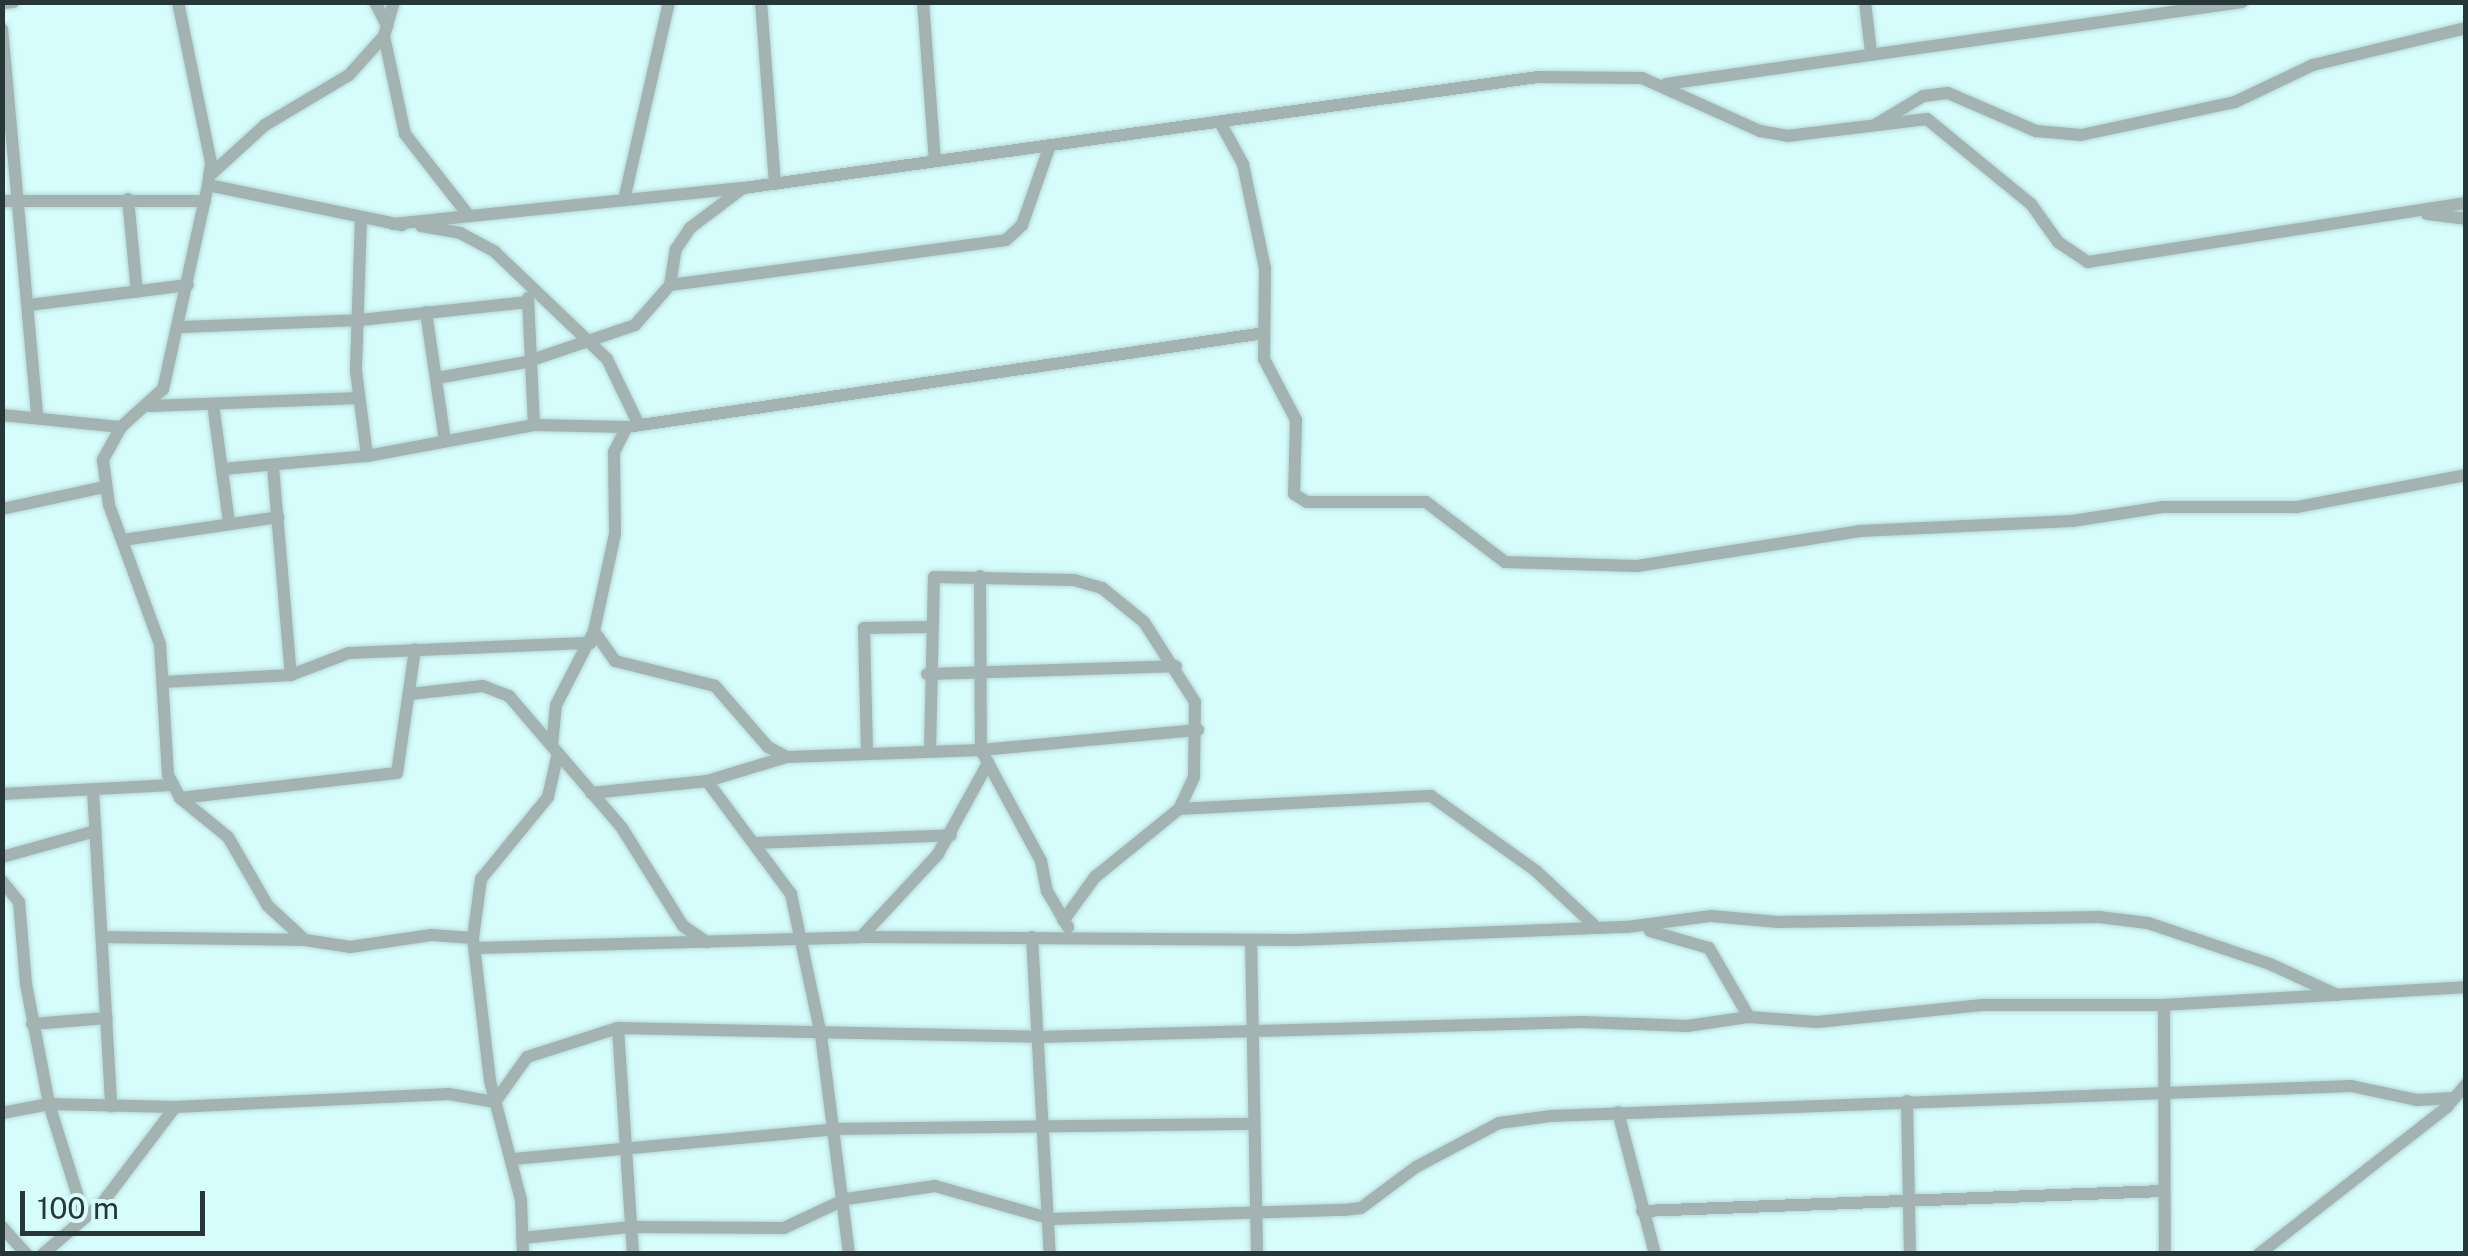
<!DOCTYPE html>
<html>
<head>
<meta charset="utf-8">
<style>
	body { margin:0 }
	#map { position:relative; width:2468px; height:1256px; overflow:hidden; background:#d6fdfc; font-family:"Public Sans",sans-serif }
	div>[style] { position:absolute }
	.roads { filter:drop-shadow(0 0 2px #b6d9d8) drop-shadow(0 0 2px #b6d9d8) }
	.minor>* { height:12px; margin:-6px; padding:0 6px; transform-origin:6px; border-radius:6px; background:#a3b3b2 }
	span { translate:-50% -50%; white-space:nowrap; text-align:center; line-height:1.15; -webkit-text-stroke:8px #d6fdfc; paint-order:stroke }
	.frame { position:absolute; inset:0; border:5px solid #273636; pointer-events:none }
	.scale { position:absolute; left:20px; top:1191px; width:185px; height:45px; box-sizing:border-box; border:5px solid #273636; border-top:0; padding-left:12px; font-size:30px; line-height:35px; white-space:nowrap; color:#273636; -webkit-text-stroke:8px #d6fdfc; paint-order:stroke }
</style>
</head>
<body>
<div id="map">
	<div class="roads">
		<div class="minor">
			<div style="left:178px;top:2px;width:164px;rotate:78.4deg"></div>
			<div style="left:211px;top:163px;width:22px;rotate:98deg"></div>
			<div style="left:208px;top:185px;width:209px;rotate:102.4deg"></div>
			<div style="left:163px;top:389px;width:57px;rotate:137.9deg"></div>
			<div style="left:121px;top:427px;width:38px;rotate:119deg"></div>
			<div style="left:103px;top:460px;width:45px;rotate:82.4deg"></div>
			<div style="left:109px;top:505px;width:148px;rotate:69.9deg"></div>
			<div style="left:160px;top:644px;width:131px;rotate:86.5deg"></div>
			<div style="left:168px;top:775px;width:26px;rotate:62deg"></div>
			<div style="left:180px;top:798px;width:62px;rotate:39.1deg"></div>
			<div style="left:228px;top:837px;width:80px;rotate:59.9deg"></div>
			<div style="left:268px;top:906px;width:50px;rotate:42.6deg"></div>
			<div style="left:305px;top:940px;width:46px;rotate:8.8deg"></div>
			<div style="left:350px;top:947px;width:82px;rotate:-8.4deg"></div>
			<div style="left:431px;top:935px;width:42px;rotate:4.1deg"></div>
			<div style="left:473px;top:938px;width:144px;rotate:83.2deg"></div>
			<div style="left:490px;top:1081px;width:123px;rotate:75.4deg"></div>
			<div style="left:521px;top:1200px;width:54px;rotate:87.9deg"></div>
			<div style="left:375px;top:2px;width:27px;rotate:63deg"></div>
			<div style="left:761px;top:2px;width:182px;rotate:85.6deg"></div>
			<div style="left:923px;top:2px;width:159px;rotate:85.7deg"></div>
			<div style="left:1865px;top:2px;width:50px;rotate:83.2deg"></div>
			<div style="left:2px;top:3px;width:11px;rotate:-5deg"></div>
			<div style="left:2px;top:29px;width:388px;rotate:84.8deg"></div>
			<div style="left:384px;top:36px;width:100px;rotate:77.9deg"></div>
			<div style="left:405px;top:134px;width:104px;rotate:52deg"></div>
			<div style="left:1666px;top:84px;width:582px;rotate:-8.1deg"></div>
			<div style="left:1221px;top:124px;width:46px;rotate:61.2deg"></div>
			<div style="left:1243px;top:164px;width:106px;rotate:78.1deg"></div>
			<div style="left:1265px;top:268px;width:91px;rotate:90.6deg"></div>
			<div style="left:1264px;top:359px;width:69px;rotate:62.3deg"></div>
			<div style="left:1296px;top:420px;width:74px;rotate:91.5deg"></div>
			<div style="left:1294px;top:494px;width:15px;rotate:32deg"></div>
			<div style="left:1307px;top:502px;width:119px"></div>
			<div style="left:1426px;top:502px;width:99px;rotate:37.2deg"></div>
			<div style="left:1505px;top:562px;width:132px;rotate:1.7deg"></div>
			<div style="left:1637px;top:566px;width:226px;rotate:-8.9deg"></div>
			<div style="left:1860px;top:531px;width:212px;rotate:-2.7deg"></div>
			<div style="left:2072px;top:521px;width:91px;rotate:-8.8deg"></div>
			<div style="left:2162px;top:507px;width:135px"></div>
			<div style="left:2297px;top:507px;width:172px;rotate:-10.7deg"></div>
			<div style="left:1875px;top:125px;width:56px;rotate:-31.1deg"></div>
			<div style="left:1923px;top:96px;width:25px;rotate:-7deg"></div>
			<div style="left:1948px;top:93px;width:96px;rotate:23.4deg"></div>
			<div style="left:2036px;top:131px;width:45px;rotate:5.1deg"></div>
			<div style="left:2081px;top:135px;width:157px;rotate:-12.1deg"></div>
			<div style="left:2235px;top:102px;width:86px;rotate:-25.4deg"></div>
			<div style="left:2313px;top:65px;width:157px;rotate:-13.6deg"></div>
			<div style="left:209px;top:176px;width:76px;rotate:-42.3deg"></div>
			<div style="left:265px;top:125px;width:98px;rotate:-30.8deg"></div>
			<div style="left:349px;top:75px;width:52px;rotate:-48.1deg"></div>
			<div style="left:384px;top:36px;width:35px;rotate:-74deg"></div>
			<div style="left:208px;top:185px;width:198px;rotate:11.7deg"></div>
			<div style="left:128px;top:199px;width:93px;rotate:84.5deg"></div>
			<div style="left:624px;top:200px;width:203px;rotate:-77.2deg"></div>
			<div style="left:2px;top:201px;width:203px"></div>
			<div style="left:2427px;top:214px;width:39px;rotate:7deg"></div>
			<div style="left:361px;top:217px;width:154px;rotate:91.9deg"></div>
			<div style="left:356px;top:371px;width:86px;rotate:82.6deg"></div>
			<div style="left:393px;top:224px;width:353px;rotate:-5.9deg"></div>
			<div style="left:744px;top:188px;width:802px;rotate:-7.96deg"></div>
			<div style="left:1538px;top:77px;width:104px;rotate:0.6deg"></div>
			<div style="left:1642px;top:78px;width:129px;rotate:24.2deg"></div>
			<div style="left:1760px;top:131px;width:27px;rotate:10deg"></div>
			<div style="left:1787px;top:136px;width:141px;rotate:-6.9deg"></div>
			<div style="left:1927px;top:119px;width:134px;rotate:39.3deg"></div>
			<div style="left:2031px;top:204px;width:47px;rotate:54.6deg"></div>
			<div style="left:2058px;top:242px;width:36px;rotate:34deg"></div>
			<div style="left:2088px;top:262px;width:383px;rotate:-8.9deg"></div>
			<div style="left:421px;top:226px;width:40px;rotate:10deg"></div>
			<div style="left:460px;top:233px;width:40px;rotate:28deg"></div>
			<div style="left:495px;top:252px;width:155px;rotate:43.7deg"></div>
			<div style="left:607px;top:359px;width:69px;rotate:64.2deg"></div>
			<div style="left:670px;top:285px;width:339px;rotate:-7.6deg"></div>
			<div style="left:1006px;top:240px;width:22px;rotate:-43deg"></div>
			<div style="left:1022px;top:225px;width:82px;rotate:-70.7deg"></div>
			<div style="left:528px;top:298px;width:127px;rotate:87.3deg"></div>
			<div style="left:29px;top:305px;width:160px;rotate:-7.2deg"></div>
			<div style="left:426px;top:312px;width:129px;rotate:81.6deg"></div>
			<div style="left:181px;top:327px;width:179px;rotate:-2.2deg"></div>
			<div style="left:360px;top:320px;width:169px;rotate:-6.1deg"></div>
			<div style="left:437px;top:378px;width:90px;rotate:-10.2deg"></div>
			<div style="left:526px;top:362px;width:115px;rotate:-18.7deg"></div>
			<div style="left:635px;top:325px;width:53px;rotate:-48.8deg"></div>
			<div style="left:670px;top:285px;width:36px;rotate:-81deg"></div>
			<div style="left:676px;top:249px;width:25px;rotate:-56deg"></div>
			<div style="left:690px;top:228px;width:66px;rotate:-37deg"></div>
			<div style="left:213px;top:404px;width:120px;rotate:82.3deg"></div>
			<div style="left:150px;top:406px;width:209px;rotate:-2.2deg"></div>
			<div style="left:2px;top:415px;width:120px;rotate:5.8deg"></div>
			<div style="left:273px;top:467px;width:209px;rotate:85.1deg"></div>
			<div style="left:223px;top:469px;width:145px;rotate:-5.2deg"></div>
			<div style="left:367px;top:456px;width:170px;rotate:-10.5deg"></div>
			<div style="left:534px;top:425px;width:93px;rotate:1.2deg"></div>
			<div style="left:627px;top:427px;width:644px;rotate:-8.39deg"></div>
			<div style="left:2px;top:509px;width:104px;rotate:-12.2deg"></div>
			<div style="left:123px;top:540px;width:157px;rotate:-8.4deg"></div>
			<div style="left:980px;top:576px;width:174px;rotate:89.7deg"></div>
			<div style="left:981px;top:750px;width:126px;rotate:61.6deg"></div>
			<div style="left:1041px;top:861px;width:31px;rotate:79deg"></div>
			<div style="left:1047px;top:891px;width:42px;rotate:59.7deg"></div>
			<div style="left:594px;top:631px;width:37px;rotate:55deg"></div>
			<div style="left:615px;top:661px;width:103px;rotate:14deg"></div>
			<div style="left:715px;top:686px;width:81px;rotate:49deg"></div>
			<div style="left:768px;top:747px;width:21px;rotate:28deg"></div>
			<div style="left:927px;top:674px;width:249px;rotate:-1.8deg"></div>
			<div style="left:163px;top:682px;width:128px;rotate:-3.1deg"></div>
			<div style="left:291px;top:675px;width:62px;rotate:-20.8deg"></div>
			<div style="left:349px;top:653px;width:242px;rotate:-2.4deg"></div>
			<div style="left:410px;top:694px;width:73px;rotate:-6.3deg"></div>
			<div style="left:483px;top:686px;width:28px;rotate:21deg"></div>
			<div style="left:509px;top:696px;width:174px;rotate:49.4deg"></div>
			<div style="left:622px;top:828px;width:115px;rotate:58.1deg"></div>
			<div style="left:683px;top:926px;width:29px;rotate:34deg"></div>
			<div style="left:552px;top:745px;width:40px;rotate:-84.3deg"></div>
			<div style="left:556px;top:705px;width:83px;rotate:-62.8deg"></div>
			<div style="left:594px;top:631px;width:99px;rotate:-77.8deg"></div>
			<div style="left:615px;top:534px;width:82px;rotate:-90.7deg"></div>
			<div style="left:614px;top:452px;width:28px;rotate:-63deg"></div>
			<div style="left:930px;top:750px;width:173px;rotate:-88.7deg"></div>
			<div style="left:934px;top:577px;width:140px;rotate:1.2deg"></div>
			<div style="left:1074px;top:580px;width:29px;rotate:16deg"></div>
			<div style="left:1102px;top:588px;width:54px;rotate:39deg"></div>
			<div style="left:1144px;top:622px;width:95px;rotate:57.5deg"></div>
			<div style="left:1195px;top:702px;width:75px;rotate:90.8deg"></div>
			<div style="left:1194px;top:777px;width:35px;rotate:115deg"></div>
			<div style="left:1179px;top:809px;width:108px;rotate:141deg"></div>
			<div style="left:1095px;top:877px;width:54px;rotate:126deg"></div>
			<div style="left:867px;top:751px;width:123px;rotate:-91.4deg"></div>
			<div style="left:864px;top:628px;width:65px;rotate:-0.9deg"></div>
			<div style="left:707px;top:781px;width:141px;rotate:53.4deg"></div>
			<div style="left:791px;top:894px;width:144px;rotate:78deg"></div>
			<div style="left:821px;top:1035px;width:221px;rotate:82.7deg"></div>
			<div style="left:93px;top:790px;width:317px;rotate:86.7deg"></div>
			<div style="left:591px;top:793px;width:117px;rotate:-5.9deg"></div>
			<div style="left:707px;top:781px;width:84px;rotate:-16.7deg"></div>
			<div style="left:787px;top:757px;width:194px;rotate:-2.1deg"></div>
			<div style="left:981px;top:750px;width:218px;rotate:-5.3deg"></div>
			<div style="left:2px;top:794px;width:170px;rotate:-3deg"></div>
			<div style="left:180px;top:798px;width:218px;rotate:-6.6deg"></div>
			<div style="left:397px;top:773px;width:125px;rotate:-81.7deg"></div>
			<div style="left:1179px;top:809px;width:252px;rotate:-3deg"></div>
			<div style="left:1431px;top:796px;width:129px;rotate:35.5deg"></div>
			<div style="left:1536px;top:871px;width:83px;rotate:43.1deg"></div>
			<div style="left:755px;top:843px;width:196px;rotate:-2.3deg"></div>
			<div style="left:2px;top:857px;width:97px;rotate:-15.6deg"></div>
			<div style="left:2px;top:881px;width:27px;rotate:51deg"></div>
			<div style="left:19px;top:902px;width:82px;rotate:85.1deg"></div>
			<div style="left:26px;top:984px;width:122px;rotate:79.1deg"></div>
			<div style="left:49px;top:1104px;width:117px;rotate:72.6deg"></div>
			<div style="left:1650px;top:931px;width:61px;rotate:16.1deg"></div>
			<div style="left:1709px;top:948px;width:80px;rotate:59.9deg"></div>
			<div style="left:102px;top:937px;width:203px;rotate:0.8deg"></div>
			<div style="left:861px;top:937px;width:113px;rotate:-47.1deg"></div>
			<div style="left:938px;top:854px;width:104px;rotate:-61.2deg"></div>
			<div style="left:1032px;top:937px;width:318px;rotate:86.8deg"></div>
			<div style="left:473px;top:938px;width:60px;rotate:-82.3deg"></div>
			<div style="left:481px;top:879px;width:106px;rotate:-50.7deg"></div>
			<div style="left:548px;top:797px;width:41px;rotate:-77.3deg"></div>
			<div style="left:1251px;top:940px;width:314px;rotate:88.9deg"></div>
			<div style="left:477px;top:948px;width:384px;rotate:-1.6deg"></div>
			<div style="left:861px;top:937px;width:436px;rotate:0.4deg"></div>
			<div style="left:1297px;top:940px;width:330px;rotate:-2.3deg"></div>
			<div style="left:1627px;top:927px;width:85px;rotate:-7.5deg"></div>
			<div style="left:1711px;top:916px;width:67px;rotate:5.1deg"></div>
			<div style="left:1778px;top:922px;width:321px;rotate:-0.9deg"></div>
			<div style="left:2099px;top:917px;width:49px;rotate:7deg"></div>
			<div style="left:2148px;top:923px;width:129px;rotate:18.6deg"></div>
			<div style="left:2270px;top:964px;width:74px;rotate:24.8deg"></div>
			<div style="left:2164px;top:1005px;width:249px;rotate:89.8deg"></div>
			<div style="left:32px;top:1024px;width:75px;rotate:-4.6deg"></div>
			<div style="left:618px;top:1028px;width:226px;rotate:86.2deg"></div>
			<div style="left:1907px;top:1101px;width:153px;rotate:88.9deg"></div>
			<div style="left:1618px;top:1112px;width:147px;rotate:75.4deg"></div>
			<div style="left:2px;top:1113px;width:48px;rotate:-10.8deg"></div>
			<div style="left:49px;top:1104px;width:126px;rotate:1.4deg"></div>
			<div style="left:175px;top:1107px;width:274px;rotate:-2.7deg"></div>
			<div style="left:449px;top:1094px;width:47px;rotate:9.9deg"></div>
			<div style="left:495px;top:1102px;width:55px;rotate:-54.6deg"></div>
			<div style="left:527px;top:1057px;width:96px;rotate:-17.7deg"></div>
			<div style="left:618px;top:1028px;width:420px;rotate:1.2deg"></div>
			<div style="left:1038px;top:1037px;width:545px;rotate:-1.58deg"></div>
			<div style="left:1583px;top:1022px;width:104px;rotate:2.2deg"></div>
			<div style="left:1687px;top:1026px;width:63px;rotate:-8.3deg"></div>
			<div style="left:1749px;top:1017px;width:68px;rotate:4.2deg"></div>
			<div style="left:1817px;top:1022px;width:166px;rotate:-5.9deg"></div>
			<div style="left:1982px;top:1005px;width:182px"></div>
			<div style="left:2164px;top:1005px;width:303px;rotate:-3.4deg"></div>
			<div style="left:514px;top:1159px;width:323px;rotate:-5.3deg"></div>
			<div style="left:836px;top:1129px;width:417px;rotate:-0.7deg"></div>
			<div style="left:1642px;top:1211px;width:521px;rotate:-2.2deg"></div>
			<div style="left:2px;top:1227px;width:36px;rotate:48deg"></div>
			<div style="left:522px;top:1238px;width:110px;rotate:-5.8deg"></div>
			<div style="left:631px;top:1227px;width:153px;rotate:0.4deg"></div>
			<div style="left:784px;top:1228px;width:68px;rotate:-25.1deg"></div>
			<div style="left:846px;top:1199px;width:90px;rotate:-8.3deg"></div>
			<div style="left:935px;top:1186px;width:122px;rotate:15.8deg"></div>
			<div style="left:1052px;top:1219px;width:292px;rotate:-1.8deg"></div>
			<div style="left:1344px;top:1210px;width:17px;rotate:-7deg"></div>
			<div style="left:1361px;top:1208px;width:69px;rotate:-36.7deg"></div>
			<div style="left:1416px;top:1167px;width:94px;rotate:-27.9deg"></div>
			<div style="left:1499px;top:1123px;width:51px;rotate:-7.8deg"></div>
			<div style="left:1550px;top:1116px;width:802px;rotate:-2.14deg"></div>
			<div style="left:2351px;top:1086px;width:67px;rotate:12deg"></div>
			<div style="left:2417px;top:1100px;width:37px;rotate:-3deg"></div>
			<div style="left:43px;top:1254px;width:79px;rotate:-40.9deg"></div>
			<div style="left:103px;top:1202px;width:119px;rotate:-52.8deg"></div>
			<div style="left:2259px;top:1254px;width:239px;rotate:-38deg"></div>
			<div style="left:2447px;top:1107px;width:30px;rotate:-50deg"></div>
		</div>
	</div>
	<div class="frame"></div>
	<div class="scale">100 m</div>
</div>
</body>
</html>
